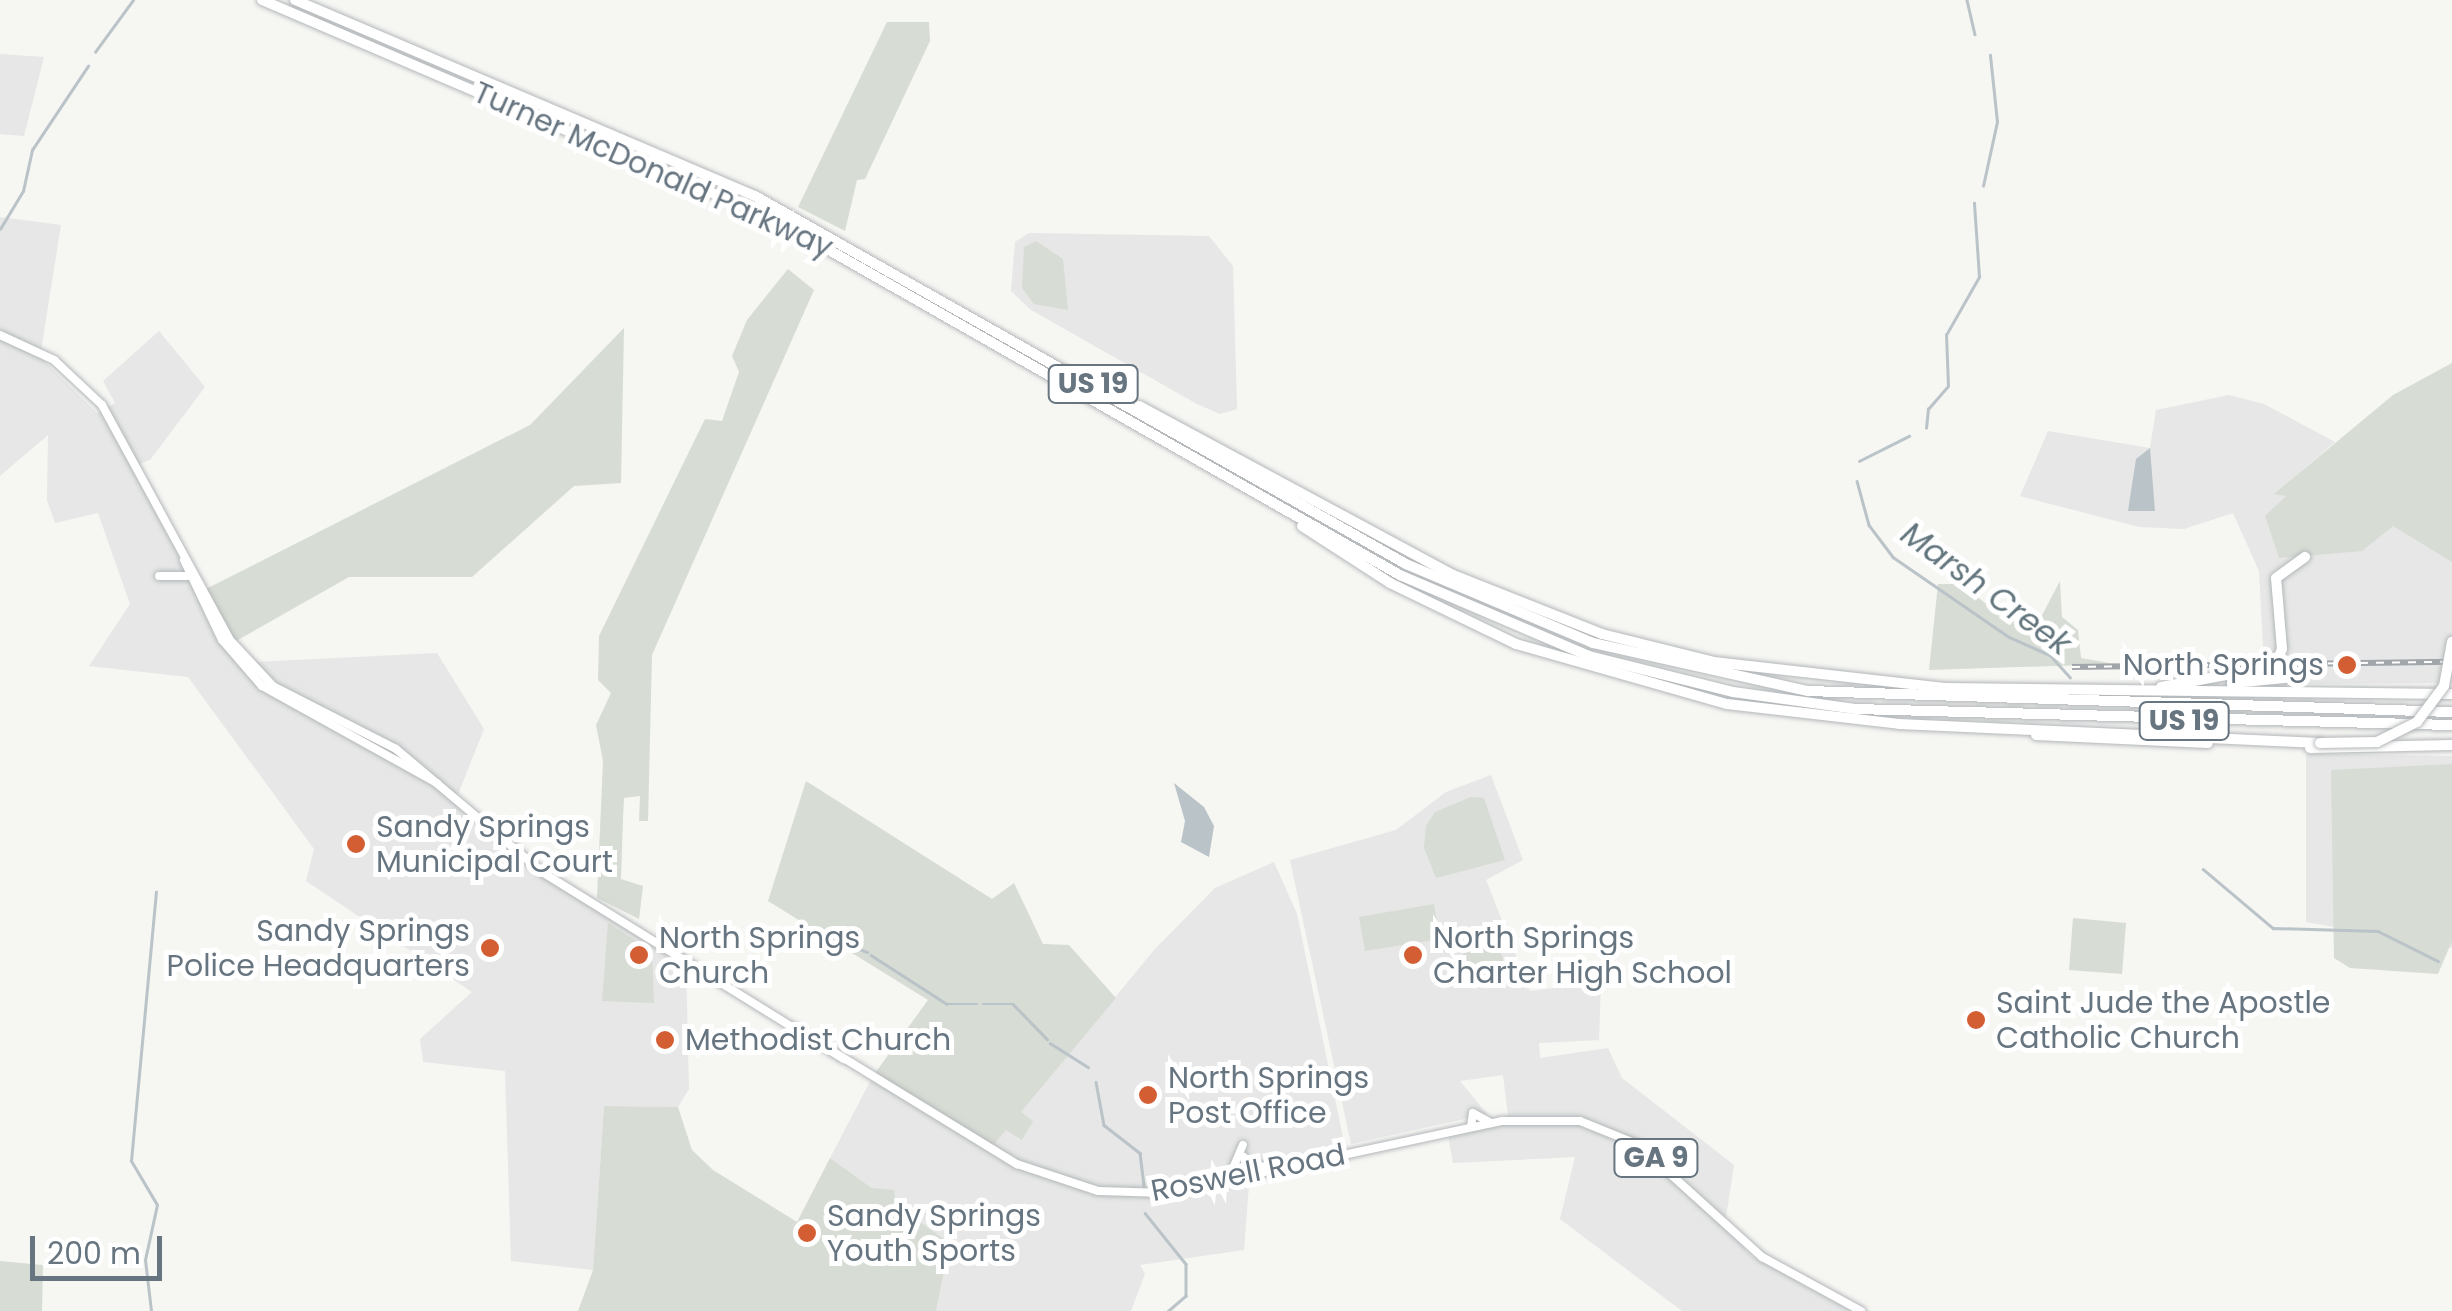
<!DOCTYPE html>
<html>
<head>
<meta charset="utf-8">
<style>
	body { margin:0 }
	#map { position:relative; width:2452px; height:1311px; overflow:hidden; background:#f6f6f3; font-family:Poppins,sans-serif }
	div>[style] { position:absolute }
	.built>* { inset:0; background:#e6e7e6 }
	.green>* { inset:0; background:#d7dcd4 }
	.water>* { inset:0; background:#bac3c8 }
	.stream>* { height:2.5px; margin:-1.25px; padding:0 1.25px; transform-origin:1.25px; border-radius:1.25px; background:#bac3c8 }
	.roads { filter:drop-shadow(0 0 2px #b3b7ba) drop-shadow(0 0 2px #b3b7ba) }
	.primary>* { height:8px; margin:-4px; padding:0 4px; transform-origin:4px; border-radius:4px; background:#fff }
	.highway>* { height:10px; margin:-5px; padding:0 5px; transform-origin:5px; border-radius:5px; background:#fff }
	.rail>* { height:6px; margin-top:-3px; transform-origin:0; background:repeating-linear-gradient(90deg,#fff 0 8px,#a1a6ab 0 16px); box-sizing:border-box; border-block:2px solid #a1a6ab }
	.bridges { filter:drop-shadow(0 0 2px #b4b7ba) drop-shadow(0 0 2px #b4b7ba) }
	.highway-bridge>* { height:10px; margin:-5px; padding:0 5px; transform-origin:5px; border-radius:5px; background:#fff }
	.dots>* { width:28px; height:28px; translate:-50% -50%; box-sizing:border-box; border:5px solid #fff; border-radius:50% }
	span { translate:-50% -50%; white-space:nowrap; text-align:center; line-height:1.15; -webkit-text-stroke:10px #fff; paint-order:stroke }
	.shield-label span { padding:2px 8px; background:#fff; border:2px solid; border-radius:8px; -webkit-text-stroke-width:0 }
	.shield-label { font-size:28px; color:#677581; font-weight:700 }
	.street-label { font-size:30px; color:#677581 }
	.poi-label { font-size:30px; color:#677581 }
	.right { translate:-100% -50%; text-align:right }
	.left { translate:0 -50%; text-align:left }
	.water-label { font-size:32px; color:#63767e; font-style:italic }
	.scale { position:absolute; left:30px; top:1236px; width:132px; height:45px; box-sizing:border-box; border:5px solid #677581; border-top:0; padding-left:12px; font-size:30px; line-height:35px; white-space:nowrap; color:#677581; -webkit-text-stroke:8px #fff; paint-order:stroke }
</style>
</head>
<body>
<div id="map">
	<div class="built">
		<div style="clip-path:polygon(0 54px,44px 57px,24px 136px,0 134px)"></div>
		<div style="clip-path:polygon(0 217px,61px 225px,40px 357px,97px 413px,115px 403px,103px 381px,159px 331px,205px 387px,150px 460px,133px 466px,215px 627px,253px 662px,437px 653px,484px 729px,455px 802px,583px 901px,686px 963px,689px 1089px,678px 1107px,604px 1106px,593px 1270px,511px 1261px,505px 1071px,423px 1062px,420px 1039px,472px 992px,306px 881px,314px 849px,188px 677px,89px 666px,130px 604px,98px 513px,55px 523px,47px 500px,48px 435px,0 476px)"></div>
		<div style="clip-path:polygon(1029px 233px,1209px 236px,1233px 266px,1237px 409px,1220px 414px,1197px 404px,1031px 310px,1011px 291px,1015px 242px)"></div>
		<div style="clip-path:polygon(2229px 395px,2264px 404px,2335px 442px,2275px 494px,2452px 505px,2452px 683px,2265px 684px,2259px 571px,2233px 513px,2184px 529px,2139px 527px,2020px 496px,2048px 431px,2150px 448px,2156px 410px)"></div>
		<div style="clip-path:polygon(2306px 754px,2452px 756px,2452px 948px,2306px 922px)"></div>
		<div style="clip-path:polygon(1491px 775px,1523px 860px,1486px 880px,1530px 991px,1601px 982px,1599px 1040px,1539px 1043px,1540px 1058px,1608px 1048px,1622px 1078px,1734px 1165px,1725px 1224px,1751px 1256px,1870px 1311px,1682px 1311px,1560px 1219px,1575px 1157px,1453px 1163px,1447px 1131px,1508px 1116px,1503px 1075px,1460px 1081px,1487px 1114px,1351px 1144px,1290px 860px,1396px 830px,1446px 792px)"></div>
		<div style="clip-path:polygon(1274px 862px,1297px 914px,1347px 1157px,1250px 1172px,1244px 1250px,1140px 1265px,1145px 1274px,1131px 1311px,936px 1311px,950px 1243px,830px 1158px,873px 1076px,988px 1152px,1154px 950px,1215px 888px)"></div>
	</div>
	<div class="green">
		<div style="clip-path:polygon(887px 22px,929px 22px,930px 41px,865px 179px,857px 180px,845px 231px,798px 207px)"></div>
		<div style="clip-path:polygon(1036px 241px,1063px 259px,1068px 310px,1034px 304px,1022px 288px,1024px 247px)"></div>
		<div style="clip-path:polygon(788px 269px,814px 290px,652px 655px,648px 821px,639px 821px,640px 796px,624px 798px,623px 818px,621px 879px,643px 886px,639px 919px,597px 898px,603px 761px,596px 725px,611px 693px,598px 680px,599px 636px,705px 419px,722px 421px,739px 372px,732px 356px,747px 320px)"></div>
		<div style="clip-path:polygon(624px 328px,621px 483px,574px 486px,472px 577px,349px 577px,229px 645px,200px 592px,530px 425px)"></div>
		<div style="clip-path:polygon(2452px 363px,2452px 562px,2393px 526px,2362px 551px,2279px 558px,2265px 516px,2286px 496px,2274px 494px,2393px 395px)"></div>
		<div style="clip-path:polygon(2060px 581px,2062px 617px,2078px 630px,2081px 658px,2115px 664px,1929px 670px,1938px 584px,1961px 584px,1985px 603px,2040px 619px)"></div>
		<div style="clip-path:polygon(2452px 764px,2452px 941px,2438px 974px,2350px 968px,2334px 958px,2331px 770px)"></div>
		<div style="clip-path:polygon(806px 781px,992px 899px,1014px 883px,1043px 944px,1069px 945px,1116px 998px,1021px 1112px,1033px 1121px,1022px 1140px,1006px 1130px,988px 1152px,873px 1076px,928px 1000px,768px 901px)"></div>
		<div style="clip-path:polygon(1471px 797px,1484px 798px,1505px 860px,1436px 878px,1424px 848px,1426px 826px,1435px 812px)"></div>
		<div style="clip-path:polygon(1434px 904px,1440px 939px,1365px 951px,1359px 917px)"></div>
		<div style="clip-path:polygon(2073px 918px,2126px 923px,2122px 974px,2069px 970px)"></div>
		<div style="clip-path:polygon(608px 923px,652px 951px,654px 1003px,602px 1001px)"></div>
		<div style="clip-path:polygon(1494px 931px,1506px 969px,1463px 984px,1463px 952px)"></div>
		<div style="clip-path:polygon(604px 1106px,678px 1107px,692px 1150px,713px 1170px,797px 1222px,830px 1158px,872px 1188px,894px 1190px,896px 1205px,950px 1243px,936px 1311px,578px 1311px,593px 1270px)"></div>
		<div style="clip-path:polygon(0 1261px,43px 1265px,42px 1311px,0 1311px)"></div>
	</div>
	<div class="water">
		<div style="clip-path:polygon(2150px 448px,2155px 511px,2128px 511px,2136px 459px)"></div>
		<div style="clip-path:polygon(1174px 783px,1204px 807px,1214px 826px,1209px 857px,1181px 842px,1185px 821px)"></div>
	</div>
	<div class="stream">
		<div style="left:1967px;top:0;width:35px;rotate:77deg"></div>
		<div style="left:95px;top:52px;width:64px;rotate:-53.8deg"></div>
		<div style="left:1983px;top:186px;width:66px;rotate:-77.7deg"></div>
		<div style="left:1997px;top:122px;width:67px;rotate:-96deg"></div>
		<div style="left:0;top:229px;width:44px;rotate:-58.8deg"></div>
		<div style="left:23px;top:191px;width:42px;rotate:-77.6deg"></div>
		<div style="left:32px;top:150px;width:101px;rotate:-56.3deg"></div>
		<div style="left:1926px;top:428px;width:19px;rotate:-84deg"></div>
		<div style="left:1928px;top:409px;width:30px;rotate:-49deg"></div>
		<div style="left:1948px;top:386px;width:51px;rotate:-92.2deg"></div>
		<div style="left:1946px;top:335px;width:67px;rotate:-60.4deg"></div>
		<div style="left:1979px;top:277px;width:74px;rotate:-93.9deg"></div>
		<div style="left:1859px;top:461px;width:56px;rotate:-26.6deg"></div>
		<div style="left:1857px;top:481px;width:46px;rotate:74.7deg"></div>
		<div style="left:1869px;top:525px;width:40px;rotate:53deg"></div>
		<div style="left:1893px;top:557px;width:141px;rotate:34.6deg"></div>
		<div style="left:2009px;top:637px;width:45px;rotate:23.7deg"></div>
		<div style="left:2050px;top:655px;width:30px;rotate:48deg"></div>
		<div style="left:2203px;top:869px;width:92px;rotate:40.1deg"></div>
		<div style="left:2273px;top:928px;width:105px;rotate:1.6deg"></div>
		<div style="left:2378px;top:931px;width:67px;rotate:26.6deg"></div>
		<div style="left:829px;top:937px;width:41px;rotate:21.5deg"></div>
		<div style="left:871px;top:955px;width:90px;rotate:32.8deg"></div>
		<div style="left:947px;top:1004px;width:30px"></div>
		<div style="left:983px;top:1004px;width:30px"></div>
		<div style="left:1013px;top:1004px;width:49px;rotate:45.8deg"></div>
		<div style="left:1050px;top:1043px;width:45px;rotate:32.3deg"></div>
		<div style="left:1096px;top:1082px;width:44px;rotate:79.5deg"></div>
		<div style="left:1104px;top:1125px;width:46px;rotate:37.9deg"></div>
		<div style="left:1140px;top:1153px;width:33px;rotate:83deg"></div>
		<div style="left:1145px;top:1213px;width:65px;rotate:51.2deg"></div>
		<div style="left:1186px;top:1264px;width:32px;rotate:90deg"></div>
		<div style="left:1186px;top:1296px;width:23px;rotate:139deg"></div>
		<div style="left:151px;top:1311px;width:51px;rotate:-96.7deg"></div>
		<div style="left:145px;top:1260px;width:56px;rotate:-77.7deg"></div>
		<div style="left:157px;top:1205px;width:51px;rotate:-120.6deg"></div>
		<div style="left:131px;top:1161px;width:270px;rotate:-84.7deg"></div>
	</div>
	<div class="roads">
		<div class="primary">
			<div style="left:0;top:335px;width:60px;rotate:24.8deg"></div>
			<div style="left:54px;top:360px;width:66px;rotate:43.2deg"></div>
			<div style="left:102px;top:405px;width:268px;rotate:61.4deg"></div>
			<div style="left:230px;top:640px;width:63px;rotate:46.9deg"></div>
			<div style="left:273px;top:686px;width:138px;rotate:27.1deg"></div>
			<div style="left:396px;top:749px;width:191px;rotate:40.1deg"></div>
			<div style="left:542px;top:872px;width:355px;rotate:31.8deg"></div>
			<div style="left:184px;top:560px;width:89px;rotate:64.6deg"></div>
			<div style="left:222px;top:640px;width:61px;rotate:49deg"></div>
			<div style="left:262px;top:686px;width:200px;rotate:29deg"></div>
			<div style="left:159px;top:576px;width:28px"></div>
			<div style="left:793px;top:1027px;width:263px;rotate:31.5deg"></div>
			<div style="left:1017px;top:1164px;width:85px;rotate:18.4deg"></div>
			<div style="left:1098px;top:1191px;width:68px;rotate:1.7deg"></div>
			<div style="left:1166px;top:1193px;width:344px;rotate:-12.1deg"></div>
			<div style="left:1502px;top:1121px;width:78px"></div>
			<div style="left:1580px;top:1121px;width:61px;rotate:22deg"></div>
			<div style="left:1637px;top:1144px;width:169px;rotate:42.1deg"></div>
			<div style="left:1762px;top:1257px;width:113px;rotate:28.6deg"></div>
			<div style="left:1471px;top:1127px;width:14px;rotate:-82deg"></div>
			<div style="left:1473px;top:1113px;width:21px;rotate:29deg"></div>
			<div style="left:1244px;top:1157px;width:13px;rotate:45deg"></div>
			<div style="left:1253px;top:1166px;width:26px;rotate:2deg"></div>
			<div style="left:1228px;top:1180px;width:38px;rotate:-67deg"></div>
		</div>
		<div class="highway">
			<div style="left:262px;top:0;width:561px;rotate:23.19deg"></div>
			<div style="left:778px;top:221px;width:716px;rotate:29.65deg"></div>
			<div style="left:1400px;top:575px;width:206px;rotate:23.2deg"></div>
			<div style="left:1589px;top:656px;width:148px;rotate:14deg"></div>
			<div style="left:1733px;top:692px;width:123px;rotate:7.9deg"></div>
			<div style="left:1855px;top:709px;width:597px;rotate:1.54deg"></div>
			<div style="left:295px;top:0;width:500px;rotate:23.08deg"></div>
			<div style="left:755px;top:196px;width:748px;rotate:29.48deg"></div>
			<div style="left:1406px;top:564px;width:203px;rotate:22.9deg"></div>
			<div style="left:1593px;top:643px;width:220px;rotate:12.6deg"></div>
			<div style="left:1808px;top:691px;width:644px;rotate:1.87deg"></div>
			<div style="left:1139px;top:406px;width:357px;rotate:28.3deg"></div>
			<div style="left:1453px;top:575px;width:160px;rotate:21.6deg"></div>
			<div style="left:1602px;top:634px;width:115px;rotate:14deg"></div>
			<div style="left:1714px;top:662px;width:232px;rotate:6.4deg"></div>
			<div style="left:1945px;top:688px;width:507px;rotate:0.68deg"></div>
			<div style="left:1302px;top:526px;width:105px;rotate:32.9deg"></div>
			<div style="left:1390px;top:583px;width:140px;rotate:25.8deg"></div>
			<div style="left:1516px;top:644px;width:219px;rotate:15.9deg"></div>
			<div style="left:1727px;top:704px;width:173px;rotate:6.6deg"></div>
			<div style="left:1899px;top:724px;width:421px;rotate:2.6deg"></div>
			<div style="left:2232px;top:683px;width:53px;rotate:-5.4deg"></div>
			<div style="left:2161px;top:687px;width:116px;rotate:-10.4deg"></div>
			<div style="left:2275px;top:666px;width:18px;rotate:-68deg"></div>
			<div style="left:2282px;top:649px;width:71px;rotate:-94.8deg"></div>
			<div style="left:2276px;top:578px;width:36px;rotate:-36deg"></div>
			<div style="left:2036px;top:735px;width:172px;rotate:2.7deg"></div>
			<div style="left:2310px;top:748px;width:142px;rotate:-1.2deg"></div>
		</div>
	</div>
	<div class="rail">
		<div style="left:2072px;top:667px;width:380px;rotate:-0.8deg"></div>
	</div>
	<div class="bridges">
		<div class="highway-bridge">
			<div style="left:2320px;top:743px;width:57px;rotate:-1deg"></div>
			<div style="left:2377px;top:742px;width:45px;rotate:-26.6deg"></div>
			<div style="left:2417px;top:722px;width:45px;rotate:-53.1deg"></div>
			<div style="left:2444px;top:686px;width:45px;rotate:-79.7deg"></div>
		</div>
	</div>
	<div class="dots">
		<div style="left:2347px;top:665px;background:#d45e34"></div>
		<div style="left:356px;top:844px;background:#d45e34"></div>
		<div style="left:490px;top:948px;background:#d45e34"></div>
		<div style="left:639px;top:955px;background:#d45e34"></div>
		<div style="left:1413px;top:955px;background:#d45e34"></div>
		<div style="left:1976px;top:1020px;background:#d45e34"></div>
		<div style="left:665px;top:1040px;background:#d45e34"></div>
		<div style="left:1148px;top:1095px;background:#d45e34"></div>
		<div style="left:807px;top:1233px;background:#d45e34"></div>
	</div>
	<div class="shield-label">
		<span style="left:1093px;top:384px">US 19</span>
		<span style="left:2184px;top:721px">US 19</span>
		<span style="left:1656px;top:1158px">GA 9</span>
	</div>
	<div class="street-label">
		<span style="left:653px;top:170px;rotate:24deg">Turner McDonald Parkway</span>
		<span style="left:1248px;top:1173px;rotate:-11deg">Roswell Road</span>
	</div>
	<div class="poi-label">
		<span class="right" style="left:2324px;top:665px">North Springs</span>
		<span class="left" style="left:376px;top:844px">Sandy Springs<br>Municipal Court</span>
		<span class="right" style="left:470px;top:948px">Sandy Springs<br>Police Headquarters</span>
		<span class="left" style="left:659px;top:955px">North Springs<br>Church</span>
		<span class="left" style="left:1433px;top:955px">North Springs<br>Charter High School</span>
		<span class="left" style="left:1996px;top:1020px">Saint Jude the Apostle<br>Catholic Church</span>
		<span class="left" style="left:685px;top:1040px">Methodist Church</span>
		<span class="left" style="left:1168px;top:1095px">North Springs<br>Post Office</span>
		<span class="left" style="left:827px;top:1233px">Sandy Springs<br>Youth Sports</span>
	</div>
	<div class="water-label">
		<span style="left:1986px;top:589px;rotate:36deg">Marsh Creek</span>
	</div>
	<div class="scale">200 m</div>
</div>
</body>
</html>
